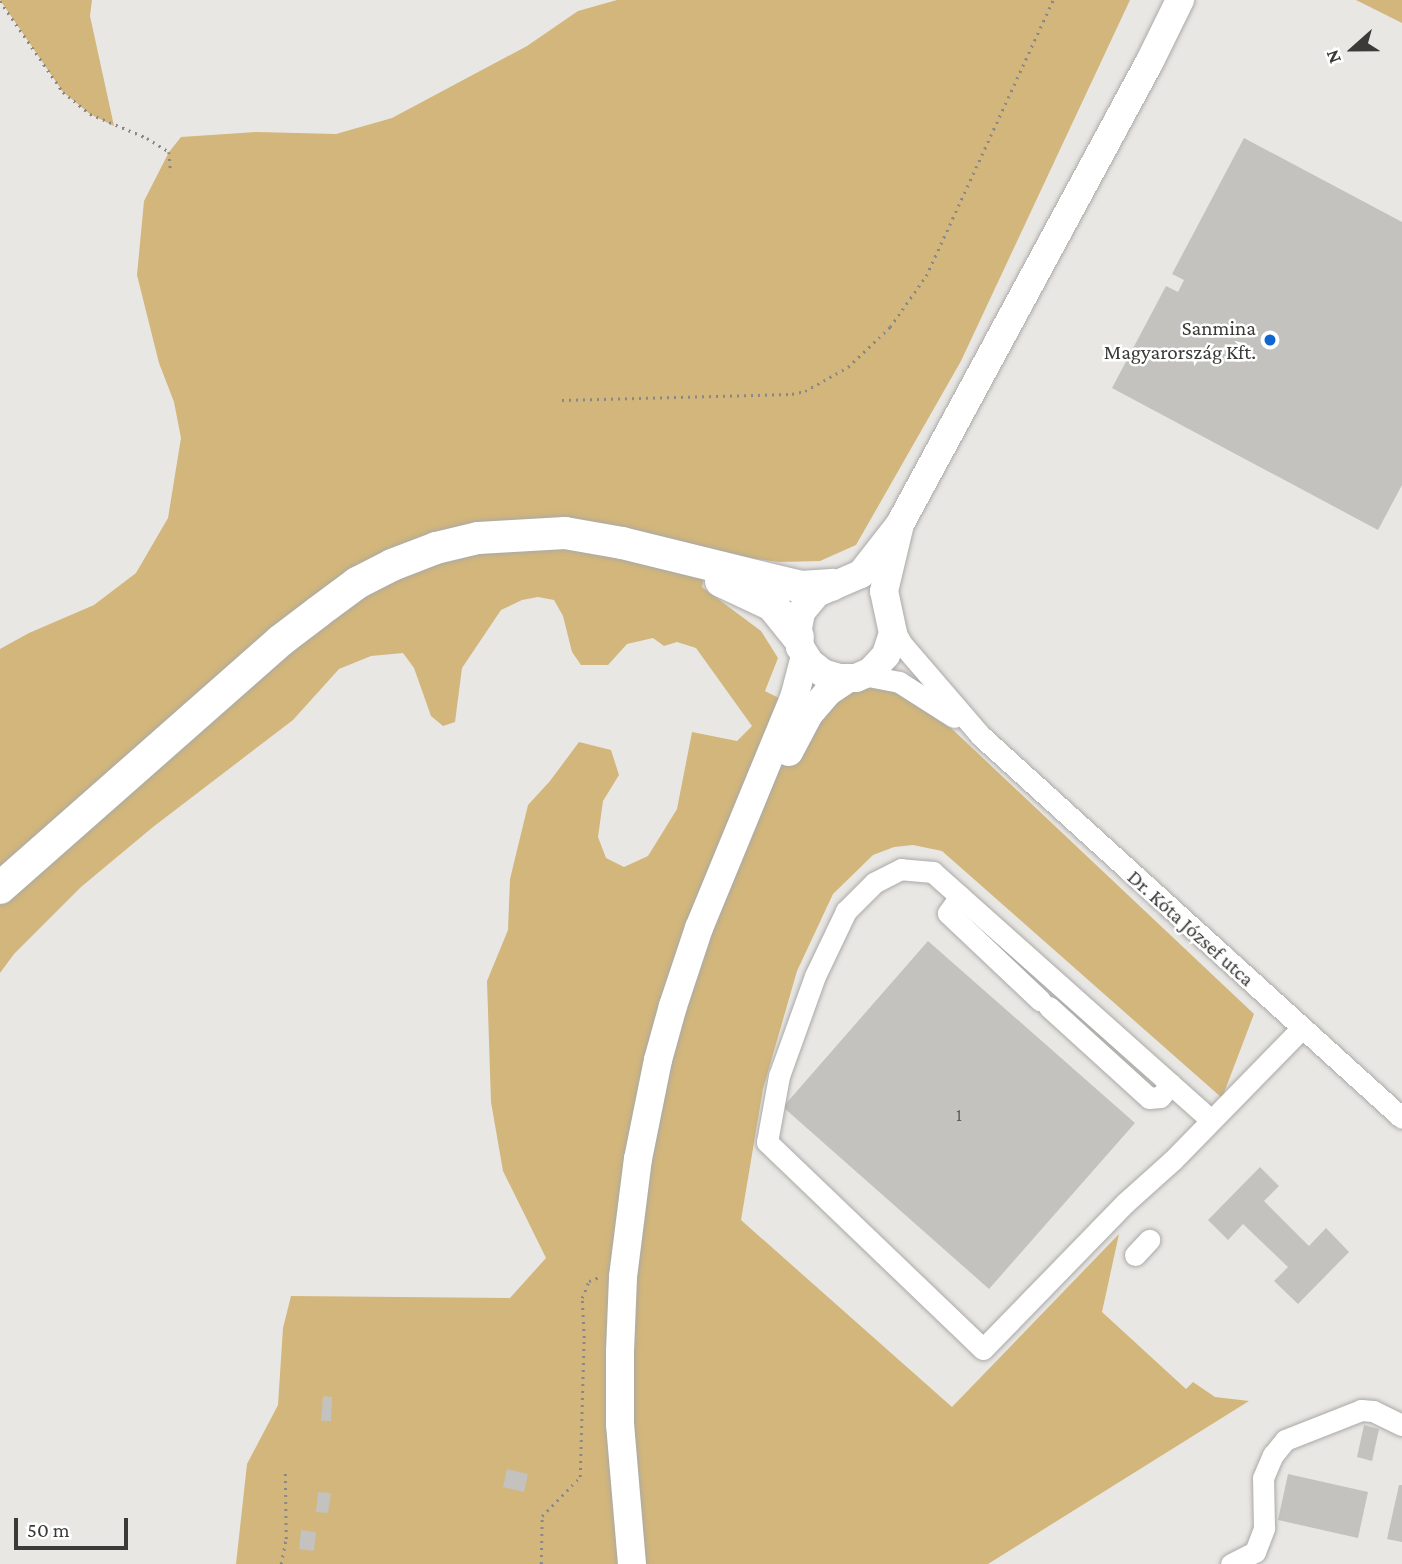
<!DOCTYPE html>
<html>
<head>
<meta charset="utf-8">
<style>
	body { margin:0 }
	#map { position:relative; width:1402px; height:1564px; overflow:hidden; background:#e9e7e4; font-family:"Crimson Pro",serif }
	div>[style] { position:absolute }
	.green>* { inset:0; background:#d2b67b }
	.building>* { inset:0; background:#c3c2bf }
	.path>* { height:2.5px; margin-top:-1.25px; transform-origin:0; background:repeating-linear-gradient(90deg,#898886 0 2px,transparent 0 7px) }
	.roads { filter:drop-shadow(0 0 2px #aaa9a6) drop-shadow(0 0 2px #aaa9a6) }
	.minor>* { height:21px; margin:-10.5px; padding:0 10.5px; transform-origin:10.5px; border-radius:10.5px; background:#fff }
	.major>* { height:28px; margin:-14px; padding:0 14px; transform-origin:14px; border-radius:14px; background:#fff }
	.highway>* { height:32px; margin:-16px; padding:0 16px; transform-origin:16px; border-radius:16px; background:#fff }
	.dots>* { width:19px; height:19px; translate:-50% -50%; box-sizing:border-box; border:4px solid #fff; border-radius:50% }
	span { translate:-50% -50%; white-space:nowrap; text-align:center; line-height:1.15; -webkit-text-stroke:5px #fff; paint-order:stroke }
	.number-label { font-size:18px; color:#5c5c5a }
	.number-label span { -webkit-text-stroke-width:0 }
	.poi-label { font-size:21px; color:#3a3a39 }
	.right { translate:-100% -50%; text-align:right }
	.street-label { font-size:21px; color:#3a3a39 }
	.north { position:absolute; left:1318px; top:14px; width:70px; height:70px; -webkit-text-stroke:5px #fff; paint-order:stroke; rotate:249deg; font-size:19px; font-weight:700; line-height:28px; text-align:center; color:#3a3a39 }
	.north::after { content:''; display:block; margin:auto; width:24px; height:32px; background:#3a3a39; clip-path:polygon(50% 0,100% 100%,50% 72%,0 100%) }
	.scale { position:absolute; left:14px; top:1518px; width:114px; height:32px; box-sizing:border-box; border:4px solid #3a3a39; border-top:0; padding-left:9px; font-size:21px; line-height:24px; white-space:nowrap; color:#3a3a39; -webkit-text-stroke:5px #fff; paint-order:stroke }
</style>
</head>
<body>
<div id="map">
	<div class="green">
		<div style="clip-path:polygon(0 0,92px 0,90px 16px,114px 126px,90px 114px,63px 92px)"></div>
		<div style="clip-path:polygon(617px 0,1130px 0,961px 361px,856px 545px,820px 561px,779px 562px,708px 553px,702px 587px,761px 631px,778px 658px,765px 691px,808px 713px,865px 680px,908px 693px,950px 727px,1254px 1014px,1222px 1098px,942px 851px,913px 845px,894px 847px,873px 855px,833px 894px,797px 971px,763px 1089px,741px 1220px,952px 1407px,1119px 1234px,1102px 1312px,1186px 1389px,1193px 1382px,1215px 1397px,1249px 1401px,988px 1564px,236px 1564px,247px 1464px,278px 1405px,283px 1328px,291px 1296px,510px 1298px,546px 1258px,503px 1171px,491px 1102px,487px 981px,508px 930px,510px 879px,528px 805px,550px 781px,579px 742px,611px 750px,619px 775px,603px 801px,598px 837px,606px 858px,624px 867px,648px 856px,677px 809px,692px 732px,737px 741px,752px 726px,696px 648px,677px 642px,664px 646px,653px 638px,627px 644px,608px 665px,581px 665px,572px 652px,563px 616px,554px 600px,538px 597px,522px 600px,501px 610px,462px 668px,455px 722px,443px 726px,431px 716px,414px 668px,403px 653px,371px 656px,339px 669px,293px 720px,153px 827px,81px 887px,14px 954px,0 973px,0 649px,29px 633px,94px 605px,136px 573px,168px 518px,181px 438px,174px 402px,159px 363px,137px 275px,144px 201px,169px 152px,181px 137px,257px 132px,336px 134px,392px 118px,527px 46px,578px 11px)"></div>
		<div style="clip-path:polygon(1356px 0,1402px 0,1402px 23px)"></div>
	</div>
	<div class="building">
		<div style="clip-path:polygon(1244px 138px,1402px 222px,1402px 485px,1378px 530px,1112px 388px,1166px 286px,1178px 292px,1184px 280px,1172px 274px)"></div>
		<div style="clip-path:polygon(928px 941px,1135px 1123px,989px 1289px,783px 1107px)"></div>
		<div style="clip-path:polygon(1260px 1167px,1279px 1186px,1264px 1201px,1309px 1246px,1326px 1228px,1349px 1252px,1298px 1304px,1274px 1281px,1288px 1267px,1243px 1224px,1228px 1240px,1208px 1220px)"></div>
		<div style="clip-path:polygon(323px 1396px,332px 1397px,331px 1421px,321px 1421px)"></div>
		<div style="clip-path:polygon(1364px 1425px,1379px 1429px,1372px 1461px,1357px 1457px)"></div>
		<div style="clip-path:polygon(507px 1469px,528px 1474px,524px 1492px,503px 1487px)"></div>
		<div style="clip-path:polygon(1288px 1474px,1368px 1492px,1358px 1538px,1278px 1520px)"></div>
		<div style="clip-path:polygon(1399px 1485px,1402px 1485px,1402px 1542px,1387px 1539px)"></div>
		<div style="clip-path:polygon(318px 1492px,331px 1493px,328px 1513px,316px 1512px)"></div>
		<div style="clip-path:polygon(301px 1530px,316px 1532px,314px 1551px,299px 1549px)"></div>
	</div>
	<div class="path">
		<div style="left:0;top:1px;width:111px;rotate:55.3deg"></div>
		<div style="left:63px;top:92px;width:35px;rotate:39deg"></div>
		<div style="left:90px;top:114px;width:62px;rotate:22.8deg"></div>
		<div style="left:147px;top:138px;width:26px;rotate:32deg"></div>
		<div style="left:169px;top:152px;width:21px;rotate:85deg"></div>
		<div style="left:562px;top:400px;width:230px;rotate:-1.5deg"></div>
		<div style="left:792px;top:394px;width:13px;rotate:-13deg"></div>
		<div style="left:805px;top:391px;width:49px;rotate:-29.2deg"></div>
		<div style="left:848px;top:367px;width:58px;rotate:-43.6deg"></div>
		<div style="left:890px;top:327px;width:62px;rotate:-54.8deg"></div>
		<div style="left:926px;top:276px;width:304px;rotate:-65.3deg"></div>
		<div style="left:281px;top:1564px;width:25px;rotate:-79deg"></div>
		<div style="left:286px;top:1539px;width:68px;rotate:-90.8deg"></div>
		<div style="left:541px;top:1564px;width:48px;rotate:-88.8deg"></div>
		<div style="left:542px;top:1516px;width:54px;rotate:-45.7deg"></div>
		<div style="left:580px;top:1477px;width:139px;rotate:-88.4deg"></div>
		<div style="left:584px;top:1338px;width:40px;rotate:-92.9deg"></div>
		<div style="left:582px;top:1298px;width:18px;rotate:-68deg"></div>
		<div style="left:589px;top:1281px;width:14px;rotate:-21deg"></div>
	</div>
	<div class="roads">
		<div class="minor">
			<div style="left:892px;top:626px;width:19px;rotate:62deg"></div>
			<div style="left:901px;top:643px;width:123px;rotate:49.3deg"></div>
			<div style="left:981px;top:736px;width:568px;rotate:42.22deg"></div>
			<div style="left:863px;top:675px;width:37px;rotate:11deg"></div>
			<div style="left:899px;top:682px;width:65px;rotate:32.5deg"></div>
			<div style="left:960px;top:896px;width:21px;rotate:125deg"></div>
			<div style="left:948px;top:913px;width:127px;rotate:43.4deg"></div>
			<div style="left:1049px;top:1007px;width:135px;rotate:42.3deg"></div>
			<div style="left:1149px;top:1098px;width:11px;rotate:-5deg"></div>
			<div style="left:1160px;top:1097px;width:17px;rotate:-50deg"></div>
			<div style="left:1211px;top:1120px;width:373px;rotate:-138.3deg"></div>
			<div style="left:933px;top:872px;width:32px;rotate:-175deg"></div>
			<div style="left:901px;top:869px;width:30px;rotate:153deg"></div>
			<div style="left:874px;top:883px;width:40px;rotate:135deg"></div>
			<div style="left:846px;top:911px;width:72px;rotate:115.5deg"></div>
			<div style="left:815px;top:976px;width:106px;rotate:109.8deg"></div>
			<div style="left:779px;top:1076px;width:67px;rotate:100.3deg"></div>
			<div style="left:767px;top:1142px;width:299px;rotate:43.8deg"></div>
			<div style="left:983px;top:1349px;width:204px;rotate:-45.8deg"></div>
			<div style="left:1125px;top:1203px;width:64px;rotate:-41.9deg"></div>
			<div style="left:1173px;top:1160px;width:185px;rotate:-45.7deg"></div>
			<div style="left:1135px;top:1255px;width:21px;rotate:-47deg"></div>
			<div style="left:1231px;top:1564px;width:27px;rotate:-27deg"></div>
			<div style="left:1255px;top:1552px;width:26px;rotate:-69deg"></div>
			<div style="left:1264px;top:1528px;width:50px;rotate:-91.1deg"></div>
			<div style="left:1263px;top:1478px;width:25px;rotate:-67deg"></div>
			<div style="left:1273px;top:1455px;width:19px;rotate:-51deg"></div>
			<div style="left:1285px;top:1440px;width:82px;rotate:-21.5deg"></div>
			<div style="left:1361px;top:1410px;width:12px;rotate:5deg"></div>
			<div style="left:1373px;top:1411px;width:32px;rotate:26deg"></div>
		</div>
		<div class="major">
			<div style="left:900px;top:524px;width:69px;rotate:103.4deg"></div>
			<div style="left:884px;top:591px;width:43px;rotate:77.9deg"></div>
			<div style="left:893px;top:633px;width:23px;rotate:108deg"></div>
			<div style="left:886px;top:655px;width:23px;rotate:133deg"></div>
			<div style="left:870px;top:672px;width:15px;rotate:157deg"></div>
			<div style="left:856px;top:678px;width:17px;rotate:180deg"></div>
			<div style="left:839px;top:678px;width:17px;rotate:-163deg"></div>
			<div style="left:823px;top:673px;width:16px;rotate:-142deg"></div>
			<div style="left:810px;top:663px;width:19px;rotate:-122deg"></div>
			<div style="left:800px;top:647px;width:19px;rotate:-96deg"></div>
			<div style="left:798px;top:628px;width:16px;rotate:-79deg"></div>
			<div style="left:801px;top:612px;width:25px;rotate:-50deg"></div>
			<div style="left:817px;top:593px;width:48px;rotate:-23.4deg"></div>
			<div style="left:861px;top:574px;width:63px;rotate:-52deg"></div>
			<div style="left:900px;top:524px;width:526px;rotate:-61.63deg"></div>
			<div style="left:1150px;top:61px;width:68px;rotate:-63.8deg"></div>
			<div style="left:789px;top:752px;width:43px;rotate:-62.2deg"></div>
			<div style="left:809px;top:714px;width:29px;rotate:-49deg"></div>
			<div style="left:828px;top:692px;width:23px;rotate:-34deg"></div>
			<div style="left:632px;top:1564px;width:141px;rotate:-94.9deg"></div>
			<div style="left:620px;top:1424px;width:72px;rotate:-90deg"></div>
			<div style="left:620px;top:1352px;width:75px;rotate:-87.7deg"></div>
			<div style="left:623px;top:1277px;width:119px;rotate:-82.8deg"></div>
			<div style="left:638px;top:1159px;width:101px;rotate:-78.6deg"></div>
			<div style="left:658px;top:1060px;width:56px;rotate:-74.5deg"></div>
			<div style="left:673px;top:1006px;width:82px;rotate:-71.6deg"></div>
			<div style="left:699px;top:928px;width:249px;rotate:-67.6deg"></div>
			<div style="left:794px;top:698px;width:43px;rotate:-75.3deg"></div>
		</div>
		<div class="highway">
			<div style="left:721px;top:581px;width:56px;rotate:25.2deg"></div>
			<div style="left:772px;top:605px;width:41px;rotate:50.9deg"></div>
			<div style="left:0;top:888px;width:373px;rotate:-41.4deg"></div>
			<div style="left:280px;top:641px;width:48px;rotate:-37.3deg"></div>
			<div style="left:318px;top:612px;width:49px;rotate:-36.6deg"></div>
			<div style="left:357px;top:583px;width:39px;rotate:-27deg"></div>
			<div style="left:392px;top:565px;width:47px;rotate:-21.1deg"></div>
			<div style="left:436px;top:548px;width:43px;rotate:-13.4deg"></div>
			<div style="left:478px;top:538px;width:87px;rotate:-3.3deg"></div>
			<div style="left:565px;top:533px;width:58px;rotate:10deg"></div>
			<div style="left:622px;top:543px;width:184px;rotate:13.8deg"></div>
			<div style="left:801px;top:587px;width:31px;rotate:-4deg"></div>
		</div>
	</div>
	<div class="dots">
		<div style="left:1270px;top:340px;background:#1067d1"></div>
	</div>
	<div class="number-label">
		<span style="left:959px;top:1115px">1</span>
	</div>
	<div class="poi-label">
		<span class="right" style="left:1256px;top:340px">Sanmina<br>Magyarország Kft.</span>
	</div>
	<div class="street-label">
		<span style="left:1191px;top:928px;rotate:42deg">Dr. Kóta József utca</span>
	</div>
	<div class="north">N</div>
	<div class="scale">50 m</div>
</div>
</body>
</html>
